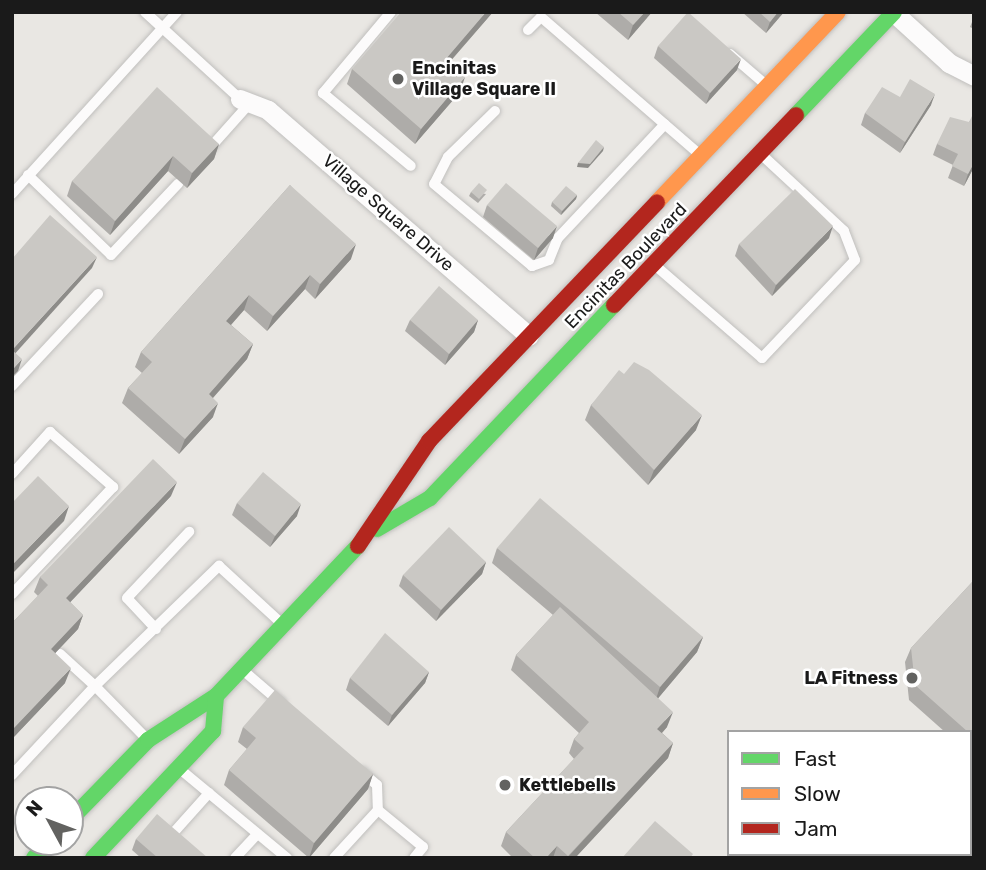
<!DOCTYPE html>
<html>
<head>
<meta charset="utf-8">
<style>
	body { margin:0 }
	#map { position:relative; width:986px; height:870px; overflow:hidden; background:#e9e7e3; font-family:Rubik,sans-serif }
	div>[style] { position:absolute }
	.roads { filter:drop-shadow(0 0 2px #c0bfbd) drop-shadow(0 0 2px #c0bfbd) }
	.lane>* { height:10px; margin:-5px; padding:0 5px; transform-origin:5px; border-radius:5px; background:#fcfbfb }
	.street>* { height:19px; margin:-9.5px; padding:0 9.5px; transform-origin:9.5px; border-radius:9.5px; background:#fcfbfb }
	.fast>* { height:16px; margin:-8px; padding:0 8px; transform-origin:8px; border-radius:8px; background:#63d668 }
	.slow>* { height:16px; margin:-8px; padding:0 8px; transform-origin:8px; border-radius:8px; background:#ff974d }
	.jam>* { height:16px; margin:-8px; padding:0 8px; transform-origin:8px; border-radius:8px; background:#b3261e }
	.wall>* { inset:0; background:#aeaca9 }
	.shaded-wall>* { inset:0; background:#8d8c89 }
	.building>* { inset:0; background:#cac8c4 }
	.dots>* { width:19px; height:19px; translate:-50% -50%; box-sizing:border-box; border:4px solid #fff; border-radius:50% }
	span { translate:-50% -50%; white-space:nowrap; text-align:center; line-height:1.15; -webkit-text-stroke:5px #fff; paint-order:stroke }
	.poi-label { font-size:18px; color:#1a1a1a; font-weight:700 }
	.left { translate:0 -50%; text-align:left }
	.right { translate:-100% -50%; text-align:right }
	.street-label { font-size:18px; color:#1a1a1a }
	.frame { position:absolute; inset:0; border:14px solid #1a1a1a; pointer-events:none }
	.legend { position:absolute; left:727px; top:730px; width:245px; height:126px; box-sizing:border-box; background:#fff; border:2px solid #a3a3a3; margin:0; padding:9px 12px; list-style:none; font-size:21px; color:#1a1a1a }
	.legend li { display:flex; align-items:center; gap:14px; height:35px }
	.legend b { width:35px; border:2px solid #a3a3a3 }
	.north { position:absolute; left:14px; top:786px; width:70px; height:70px; box-sizing:border-box; background:#fff; border:2px solid #a3a3a3; border-radius:50%; rotate:311deg; font-size:19px; font-weight:700; line-height:28px; text-align:center; color:#1a1a1a }
	.north::after { content:''; display:block; margin:auto; width:24px; height:32px; background:#626260; clip-path:polygon(50% 0,100% 100%,50% 72%,0 100%) }
</style>
</head>
<body>
<div id="map">
	<div class="roads">
		<div class="lane">
			<div style="left:145px;top:12px;width:129px;rotate:42.5deg"></div>
			<div style="left:391px;top:12px;width:106px;rotate:130deg"></div>
			<div style="left:323px;top:93px;width:114px;rotate:39.7deg"></div>
			<div style="left:528px;top:30px;width:18px;rotate:-45deg"></div>
			<div style="left:541px;top:17px;width:208px;rotate:40.9deg"></div>
			<div style="left:730px;top:54px;width:48px;rotate:40.7deg"></div>
			<div style="left:495px;top:111px;width:66px;rotate:135.6deg"></div>
			<div style="left:448px;top:157px;width:30px;rotate:117deg"></div>
			<div style="left:434px;top:184px;width:128px;rotate:39.9deg"></div>
			<div style="left:532px;top:266px;width:18px;rotate:-19deg"></div>
			<div style="left:549px;top:260px;width:24px;rotate:-68deg"></div>
			<div style="left:558px;top:238px;width:156px;rotate:-46.8deg"></div>
			<div style="left:209px;top:149px;width:62px;rotate:-48.3deg"></div>
			<div style="left:28px;top:175px;width:115px;rotate:43.9deg"></div>
			<div style="left:111px;top:255px;width:98px;rotate:-46.7deg"></div>
			<div style="left:12px;top:194px;width:246px;rotate:-47.8deg"></div>
			<div style="left:657px;top:267px;width:139px;rotate:40.9deg"></div>
			<div style="left:762px;top:358px;width:135px;rotate:-46.5deg"></div>
			<div style="left:855px;top:260px;width:31px;rotate:-111deg"></div>
			<div style="left:844px;top:231px;width:110px;rotate:-137.2deg"></div>
			<div style="left:12px;top:386px;width:126px;rotate:-46.9deg"></div>
			<div style="left:12px;top:474px;width:57px;rotate:-47.9deg"></div>
			<div style="left:50px;top:432px;width:84px;rotate:41.1deg"></div>
			<div style="left:113px;top:487px;width:147px;rotate:133.3deg"></div>
			<div style="left:156px;top:629px;width:42px;rotate:-133.1deg"></div>
			<div style="left:127px;top:598px;width:91px;rotate:-46.8deg"></div>
			<div style="left:60px;top:654px;width:47px;rotate:42.4deg"></div>
			<div style="left:95px;top:686px;width:173px;rotate:-44.1deg"></div>
			<div style="left:219px;top:566px;width:83px;rotate:42.6deg"></div>
			<div style="left:245px;top:672px;width:48px;rotate:40.7deg"></div>
			<div style="left:181px;top:770px;width:138px;rotate:39.7deg"></div>
			<div style="left:362px;top:772px;width:20px;rotate:41deg"></div>
			<div style="left:377px;top:785px;width:25px;rotate:88deg"></div>
			<div style="left:12px;top:775px;width:122px;rotate:-47deg"></div>
			<div style="left:95px;top:686px;width:71px;rotate:45.6deg"></div>
			<div style="left:175px;top:831px;width:51px;rotate:-48.2deg"></div>
			<div style="left:235px;top:858px;width:33px;rotate:-47deg"></div>
			<div style="left:334px;top:858px;width:65px;rotate:-47.5deg"></div>
			<div style="left:378px;top:810px;width:58px;rotate:39.4deg"></div>
			<div style="left:423px;top:847px;width:14px;rotate:129deg"></div>
		</div>
		<div class="street">
			<div style="left:893px;top:12px;width:76px;rotate:42.3deg"></div>
			<div style="left:949px;top:63px;width:28px;rotate:27deg"></div>
			<div style="left:240px;top:99px;width:30px;rotate:21deg"></div>
			<div style="left:268px;top:110px;width:345px;rotate:40.9deg"></div>
		</div>
		<div class="fast">
			<div style="left:796px;top:115px;width:142px;rotate:-46.4deg"></div>
			<div style="left:377px;top:529px;width:61px;rotate:-30.3deg"></div>
			<div style="left:430px;top:498px;width:267px;rotate:-46.4deg"></div>
			<div style="left:70px;top:820px;width:112px;rotate:-45.7deg"></div>
			<div style="left:148px;top:740px;width:81px;rotate:-32.9deg"></div>
			<div style="left:216px;top:696px;width:207px;rotate:-46.6deg"></div>
			<div style="left:34px;top:858px;width:22px;rotate:-47deg"></div>
			<div style="left:93px;top:858px;width:175px;rotate:-46.6deg"></div>
			<div style="left:213px;top:731px;width:35px;rotate:-85deg"></div>
		</div>
		<div class="slow">
			<div style="left:657px;top:202px;width:262px;rotate:-46.4deg"></div>
		</div>
		<div class="jam">
			<div style="left:614px;top:305px;width:263px;rotate:-46.2deg"></div>
			<div style="left:358px;top:546px;width:127px;rotate:-55.9deg"></div>
			<div style="left:429px;top:441px;width:330px;rotate:-46.3deg"></div>
		</div>
	</div>
	<div class="wall">
		<div style="clip-path:polygon(493px 12px,449px 63px,460px 92px,415px 144px,347px 84px,352px 69px)"></div>
		<div style="clip-path:polygon(595px 12px,652px 12px,628px 40px)"></div>
		<div style="clip-path:polygon(742px 12px,784px 12px,766px 33px)"></div>
		<div style="clip-path:polygon(974px 17px,974px 29px,970px 27px)"></div>
		<div style="clip-path:polygon(658px 46px,737px 70px,706px 104px,654px 58px)"></div>
		<div style="clip-path:polygon(931px 105px,900px 153px,861px 125px,865px 113px)"></div>
		<div style="clip-path:polygon(974px 115px,974px 167px,964px 186px,948px 178px,953px 165px,933px 155px,937px 144px,969px 122px)"></div>
		<div style="clip-path:polygon(219px 144px,214px 159px,187px 188px,168px 171px,110px 235px,67px 196px,72px 181px)"></div>
		<div style="clip-path:polygon(290px 185px,351px 259px,315px 299px,305px 289px,267px 331px,244px 310px,231px 325px,253px 344px,247px 359px,213px 398px,213px 417px,179px 454px,122px 403px,128px 388px,142px 373px,135px 367px,141px 352px)"></div>
		<div style="clip-path:polygon(471px 192px,486px 194px,478px 203px,469px 196px)"></div>
		<div style="clip-path:polygon(577px 195px,576px 199px,561px 215px,551px 206px,552px 202px)"></div>
		<div style="clip-path:polygon(487px 205px,553px 238px,534px 260px,483px 217px)"></div>
		<div style="clip-path:polygon(829px 238px,772px 296px,735px 256px,739px 244px)"></div>
		<div style="clip-path:polygon(410px 320px,478px 320px,474px 332px,445px 365px,405px 331px)"></div>
		<div style="clip-path:polygon(624px 374px,696px 430px,648px 485px,585px 420px,591px 405px)"></div>
		<div style="clip-path:polygon(171px 496px,70px 602px,83px 615px,78px 629px,55px 653px,65px 683px,12px 739px,12px 623px,38px 596px,34px 592px,40px 577px)"></div>
		<div style="clip-path:polygon(237px 503px,297px 516px,270px 547px,232px 515px)"></div>
		<div style="clip-path:polygon(497px 548px,703px 637px,697px 652px,658px 698px,667px 727px,662px 733px,673px 743px,668px 758px,575px 858px,513px 858px,501px 846px,506px 832px,574px 759px,569px 753px,574px 739px,579px 733px,511px 670px,516px 655px,553px 615px,492px 563px)"></div>
		<div style="clip-path:polygon(486px 562px,482px 574px,436px 621px,399px 586px,403px 575px)"></div>
		<div style="clip-path:polygon(974px 580px,974px 756px,970px 753px,970px 732px,945px 732px,909px 700px,905px 662px,911px 648px)"></div>
		<div style="clip-path:polygon(429px 672px,425px 683px,388px 726px,346px 690px,350px 678px)"></div>
		<div style="clip-path:polygon(243px 727px,373px 774px,368px 789px,309px 858px,224px 785px,229px 770px,247px 749px,238px 742px)"></div>
		<div style="clip-path:polygon(136px 839px,208px 858px,141px 858px,132px 850px)"></div>
	</div>
	<div class="shaded-wall">
		<div style="clip-path:polygon(486px 12px,493px 12px,439px 74px,445px 60px)"></div>
		<div style="clip-path:polygon(645px 12px,652px 12px,628px 40px,633px 25px)"></div>
		<div style="clip-path:polygon(778px 12px,784px 12px,766px 33px,770px 22px)"></div>
		<div style="clip-path:polygon(741px 59px,737px 70px,706px 104px,710px 93px)"></div>
		<div style="clip-path:polygon(465px 77px,460px 92px,415px 144px,421px 129px)"></div>
		<div style="clip-path:polygon(935px 94px,931px 105px,900px 153px,905px 142px)"></div>
		<div style="clip-path:polygon(219px 144px,214px 159px,187px 188px,192px 173px)"></div>
		<div style="clip-path:polygon(604px 147px,603px 151px,588px 168px,577px 167px,578px 163px)"></div>
		<div style="clip-path:polygon(173px 156px,168px 171px,110px 235px,115px 221px)"></div>
		<div style="clip-path:polygon(974px 163px,974px 167px,964px 186px,968px 174px)"></div>
		<div style="clip-path:polygon(577px 195px,576px 199px,561px 215px,562px 211px)"></div>
		<div style="clip-path:polygon(557px 226px,553px 238px,534px 260px,538px 248px)"></div>
		<div style="clip-path:polygon(833px 226px,829px 238px,772px 296px,776px 285px)"></div>
		<div style="clip-path:polygon(356px 244px,351px 259px,315px 299px,320px 284px)"></div>
		<div style="clip-path:polygon(97px 257px,92px 268px,12px 357px,12px 350px)"></div>
		<div style="clip-path:polygon(310px 275px,305px 289px,267px 331px,273px 316px)"></div>
		<div style="clip-path:polygon(249px 295px,244px 310px,221px 336px,226px 321px)"></div>
		<div style="clip-path:polygon(478px 320px,474px 332px,445px 365px,449px 354px)"></div>
		<div style="clip-path:polygon(253px 344px,247px 359px,203px 409px,209px 394px)"></div>
		<div style="clip-path:polygon(22px 359px,18px 371px,12px 377px,12px 370px)"></div>
		<div style="clip-path:polygon(218px 403px,213px 417px,179px 454px,185px 439px)"></div>
		<div style="clip-path:polygon(702px 415px,696px 430px,648px 485px,654px 470px)"></div>
		<div style="clip-path:polygon(177px 482px,171px 496px,60px 613px,66px 598px)"></div>
		<div style="clip-path:polygon(301px 504px,297px 516px,270px 547px,275px 536px)"></div>
		<div style="clip-path:polygon(69px 506px,64px 521px,12px 574px,12px 565px)"></div>
		<div style="clip-path:polygon(486px 562px,482px 574px,436px 621px,441px 610px)"></div>
		<div style="clip-path:polygon(83px 615px,78px 629px,45px 664px,51px 649px)"></div>
		<div style="clip-path:polygon(703px 637px,697px 652px,655px 702px,660px 687px)"></div>
		<div style="clip-path:polygon(71px 668px,65px 683px,12px 739px,12px 730px)"></div>
		<div style="clip-path:polygon(429px 672px,425px 683px,388px 726px,392px 715px)"></div>
		<div style="clip-path:polygon(673px 712px,667px 727px,652px 744px,657px 729px)"></div>
		<div style="clip-path:polygon(673px 743px,668px 758px,575px 858px,567px 858px)"></div>
		<div style="clip-path:polygon(373px 774px,368px 789px,309px 858px,314px 843px)"></div>
		<div style="clip-path:polygon(557px 846px,553px 858px,546px 858px)"></div>
	</div>
	<div class="building">
		<div style="clip-path:polygon(401px 12px,486px 12px,445px 60px,465px 77px,421px 129px,352px 69px)"></div>
		<div style="clip-path:polygon(618px 12px,645px 12px,633px 25px)"></div>
		<div style="clip-path:polygon(688px 12px,741px 59px,710px 93px,658px 46px)"></div>
		<div style="clip-path:polygon(759px 12px,778px 12px,770px 22px)"></div>
		<div style="clip-path:polygon(910px 79px,935px 94px,905px 142px,865px 113px,882px 87px,900px 97px)"></div>
		<div style="clip-path:polygon(157px 87px,219px 144px,192px 173px,173px 156px,115px 221px,72px 181px)"></div>
		<div style="clip-path:polygon(973px 114px,974px 115px,974px 163px,968px 174px,952px 166px,958px 154px,937px 144px,950px 117px,969px 122px)"></div>
		<div style="clip-path:polygon(596px 140px,604px 147px,590px 164px,578px 163px)"></div>
		<div style="clip-path:polygon(479px 183px,487px 190px,479px 199px,471px 192px)"></div>
		<div style="clip-path:polygon(506px 183px,557px 226px,538px 248px,487px 205px)"></div>
		<div style="clip-path:polygon(290px 185px,356px 244px,320px 284px,310px 275px,273px 316px,249px 295px,226px 321px,253px 344px,209px 394px,218px 403px,185px 439px,128px 388px,152px 362px,141px 352px)"></div>
		<div style="clip-path:polygon(566px 186px,577px 195px,562px 211px,552px 202px)"></div>
		<div style="clip-path:polygon(795px 189px,833px 226px,776px 285px,739px 244px)"></div>
		<div style="clip-path:polygon(50px 215px,97px 257px,12px 350px,22px 359px,12px 370px,12px 259px)"></div>
		<div style="clip-path:polygon(439px 286px,478px 320px,449px 354px,410px 320px)"></div>
		<div style="clip-path:polygon(634px 362px,649px 370px,702px 415px,654px 470px,591px 405px,619px 370px,624px 374px)"></div>
		<div style="clip-path:polygon(153px 459px,177px 482px,66px 598px,83px 615px,51px 649px,71px 668px,12px 730px,12px 623px,48px 585px,40px 577px)"></div>
		<div style="clip-path:polygon(263px 472px,301px 504px,275px 536px,237px 503px)"></div>
		<div style="clip-path:polygon(38px 476px,69px 506px,12px 565px,12px 503px)"></div>
		<div style="clip-path:polygon(540px 498px,703px 637px,660px 687px,497px 548px)"></div>
		<div style="clip-path:polygon(449px 527px,486px 562px,441px 610px,403px 575px)"></div>
		<div style="clip-path:polygon(974px 580px,974px 737px,970px 734px,970px 732px,968px 732px,915px 685px,911px 648px)"></div>
		<div style="clip-path:polygon(560px 607px,673px 712px,657px 729px,673px 743px,568px 856px,557px 846px,546px 858px,535px 858px,506px 832px,584px 748px,574px 739px,589px 722px,516px 655px)"></div>
		<div style="clip-path:polygon(385px 633px,429px 672px,392px 715px,350px 678px)"></div>
		<div style="clip-path:polygon(275px 690px,373px 774px,314px 843px,229px 770px,256px 738px,243px 727px)"></div>
		<div style="clip-path:polygon(157px 814px,208px 858px,158px 858px,136px 839px)"></div>
		<div style="clip-path:polygon(655px 821px,693px 854px,690px 858px,622px 858px)"></div>
	</div>
	<div class="dots">
		<div style="left:398px;top:79px;background:#626260"></div>
		<div style="left:912px;top:678px;background:#626260"></div>
		<div style="left:505px;top:785px;background:#626260"></div>
	</div>
	<div class="poi-label">
		<span class="left" style="left:412px;top:79px">Encinitas<br>Village Square II</span>
		<span class="right" style="left:898px;top:678px">LA Fitness</span>
		<span class="left" style="left:519px;top:785px">Kettlebells</span>
	</div>
	<div class="street-label">
		<span style="left:388px;top:213px;rotate:41deg">Village Square Drive</span>
		<span style="left:626px;top:266px;rotate:-46deg">Encinitas Boulevard</span>
	</div>
	<div class="frame"></div>
	<ul class="legend">
	<li><b style="height:9px;background:#63d668"></b>Fast</li>
	<li><b style="height:9px;background:#ff974d"></b>Slow</li>
	<li><b style="height:9px;background:#b3261e"></b>Jam</li>
	</ul>
	<div class="north">N</div>
</div>
</body>
</html>
